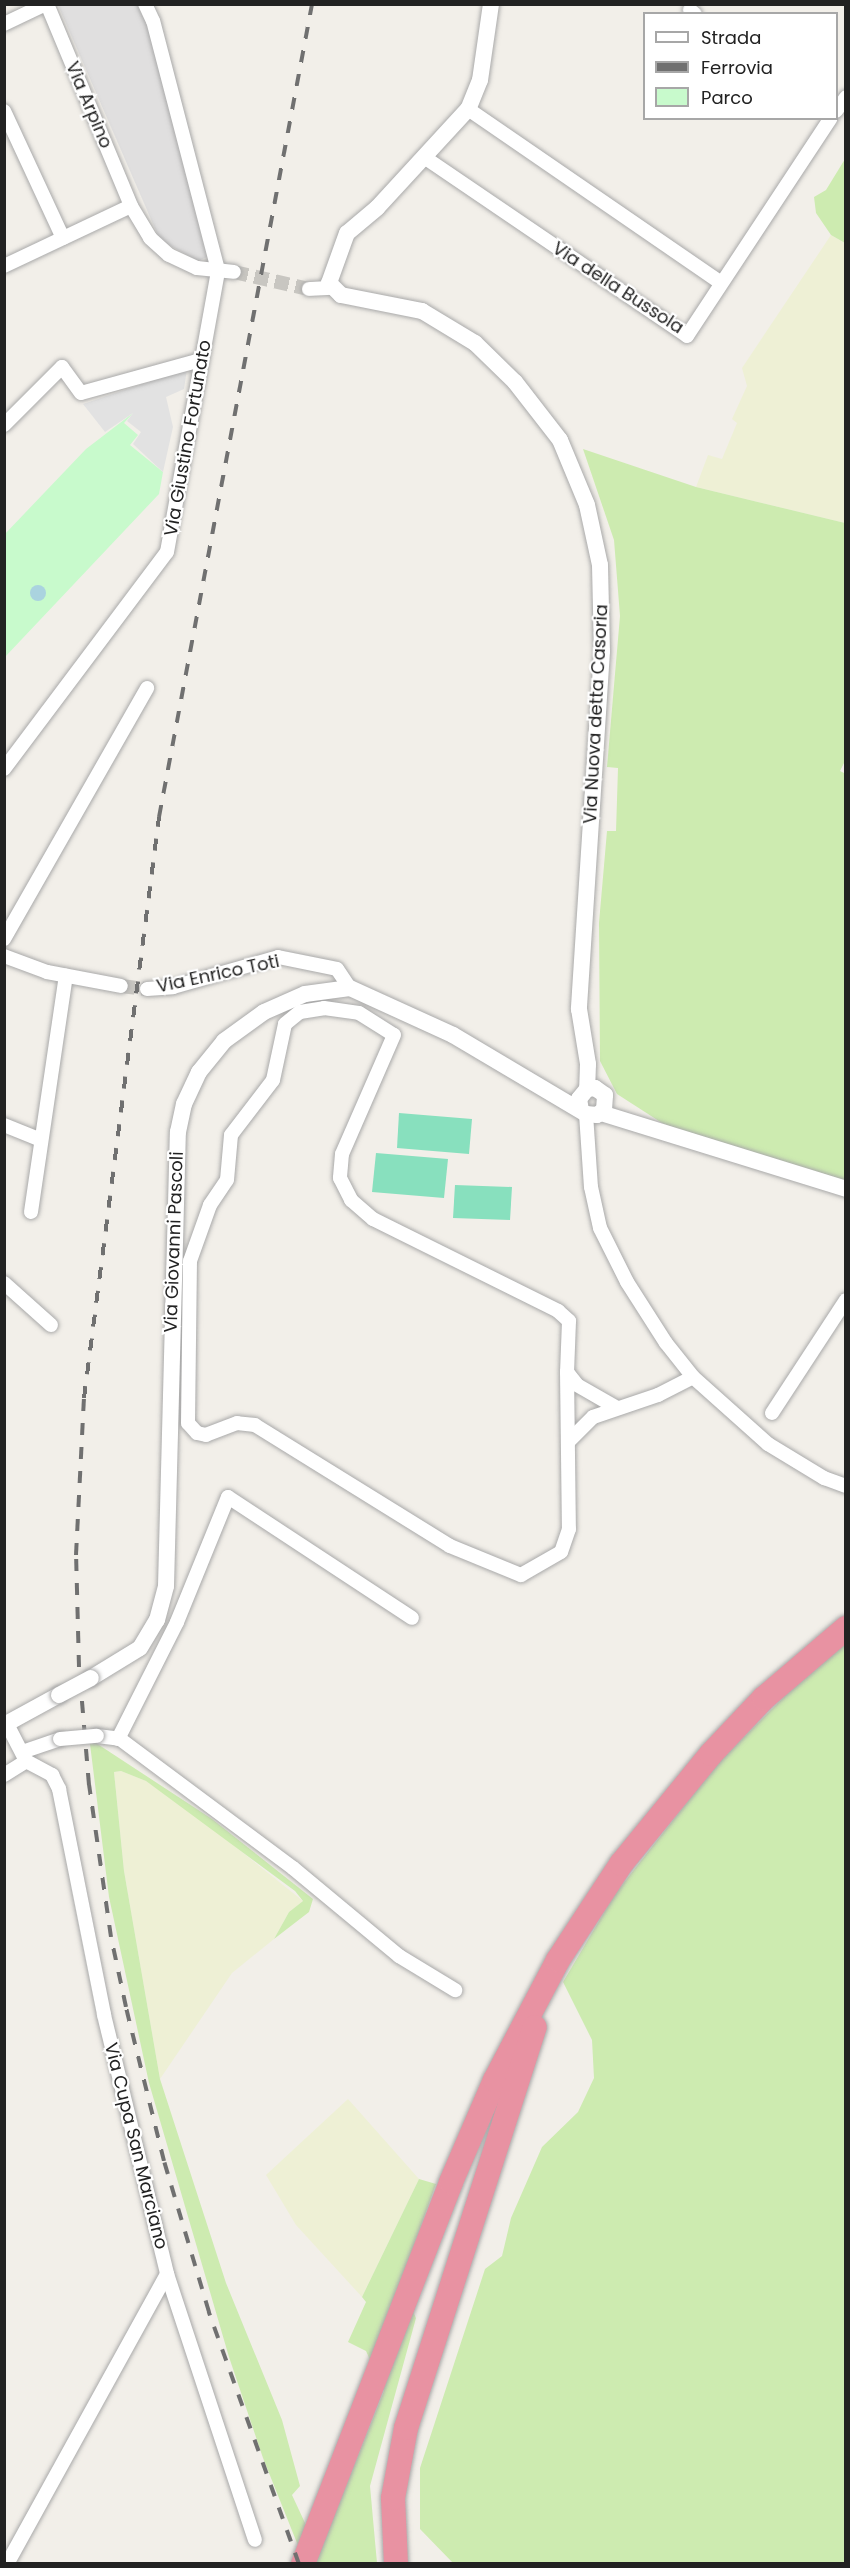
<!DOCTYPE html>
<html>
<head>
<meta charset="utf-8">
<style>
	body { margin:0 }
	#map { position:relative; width:850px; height:2568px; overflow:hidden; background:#f2efe9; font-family:Poppins,sans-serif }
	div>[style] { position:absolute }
	.residential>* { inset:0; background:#e0dfdf }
	.farmland>* { inset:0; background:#eef0d5 }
	.grass>* { inset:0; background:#cdebb0 }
	.park>* { inset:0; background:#c8facc }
	.pitch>* { inset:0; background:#88e0be }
	.parking>* { inset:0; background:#e2e2e2 }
	.water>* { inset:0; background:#aad3df }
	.round { border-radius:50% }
	.minor-tunnel>* { height:14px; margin-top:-7px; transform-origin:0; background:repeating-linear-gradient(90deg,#c8c6c1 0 14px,transparent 0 21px) }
	.roads { filter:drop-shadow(0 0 2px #a9a9a9) drop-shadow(0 0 2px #a9a9a9) }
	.minor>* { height:14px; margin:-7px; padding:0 7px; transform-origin:7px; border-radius:7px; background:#fff }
	.tertiary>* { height:16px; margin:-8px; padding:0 8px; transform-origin:8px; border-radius:8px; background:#fff }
	.motorway>* { height:24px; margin:-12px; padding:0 12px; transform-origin:12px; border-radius:12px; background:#e892a2 }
	.rail>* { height:4px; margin-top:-2px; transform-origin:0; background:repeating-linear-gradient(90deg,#707070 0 12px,transparent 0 24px) }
	.bridges { filter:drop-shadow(0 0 2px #a9a9a9) drop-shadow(0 0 2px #a9a9a9) }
	.minor-bridge>* { height:14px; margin:-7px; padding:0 7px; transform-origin:7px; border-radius:7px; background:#fff }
	.tertiary-bridge>* { height:16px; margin:-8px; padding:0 8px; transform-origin:8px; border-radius:8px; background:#fff }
	span { translate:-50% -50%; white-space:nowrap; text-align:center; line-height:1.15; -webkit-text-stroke:4.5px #fff; paint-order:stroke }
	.street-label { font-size:18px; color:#222 }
	.frame { position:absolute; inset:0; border:6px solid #222; pointer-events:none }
	.legend { position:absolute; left:643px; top:12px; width:195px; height:108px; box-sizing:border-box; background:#fff; border:2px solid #a7a7a7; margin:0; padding:8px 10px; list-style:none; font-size:18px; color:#222 }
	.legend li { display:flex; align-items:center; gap:12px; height:30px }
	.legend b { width:30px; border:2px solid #a7a7a7 }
</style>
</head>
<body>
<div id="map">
	<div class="residential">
		<div style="clip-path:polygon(58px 5px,137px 5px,148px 27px,207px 257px,198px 261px,160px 240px)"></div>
	</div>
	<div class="farmland">
		<div style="clip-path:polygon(831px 235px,845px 243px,845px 523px,696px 487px,708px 455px,722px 459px,737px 423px,732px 419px,747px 386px,742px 368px)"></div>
		<div style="clip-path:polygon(121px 1771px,146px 1781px,207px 1824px,303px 1901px,289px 1912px,274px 1939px,232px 1973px,160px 2079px,124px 1871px,114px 1772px)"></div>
		<div style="clip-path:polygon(348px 2099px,419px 2179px,362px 2297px,296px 2225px,266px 2175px)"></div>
	</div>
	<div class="grass">
		<div style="clip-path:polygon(845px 159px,846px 243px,845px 243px,831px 235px,816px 213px,814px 197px,826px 190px)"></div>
		<div style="clip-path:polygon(583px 449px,696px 487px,845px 523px,846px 759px,840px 771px,846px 774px,845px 1182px,719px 1146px,662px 1123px,617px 1094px,600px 1061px,599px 923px,607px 831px,616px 831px,618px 768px,607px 767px,620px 616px,614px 540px)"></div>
		<div style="clip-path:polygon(845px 1644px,845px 2563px,453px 2563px,420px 2529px,420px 2468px,485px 2269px,502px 2256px,511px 2218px,542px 2147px,578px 2112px,594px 2078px,592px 2040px,563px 1982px,615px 1894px,718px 1763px,788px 1693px)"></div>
		<div style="clip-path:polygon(96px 1743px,212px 1819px,313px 1899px,309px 1912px,274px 1939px,289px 1912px,303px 1901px,295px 1891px,146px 1781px,121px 1771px,114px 1772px,124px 1871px,160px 2079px,226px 2283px,282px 2420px,300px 2486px,292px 2495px,319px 2553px,384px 2391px,366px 2351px,348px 2342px,366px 2302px,362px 2297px,419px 2179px,436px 2184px,400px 2284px,416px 2318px,370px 2486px,377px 2563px,305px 2563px,263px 2458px,229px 2357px,149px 2083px,109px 1897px,90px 1744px)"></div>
	</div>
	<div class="park">
		<div style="clip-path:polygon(133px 413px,124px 423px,138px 435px,130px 445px,163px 472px,159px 494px,5px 657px,4px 535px,86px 449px)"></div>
	</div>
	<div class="pitch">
		<div style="clip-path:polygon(399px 1113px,472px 1119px,469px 1154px,397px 1148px)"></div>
		<div style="clip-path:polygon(376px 1153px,448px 1159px,444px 1198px,372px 1192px)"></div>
		<div style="clip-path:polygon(455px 1185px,512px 1187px,510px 1220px,453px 1218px)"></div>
	</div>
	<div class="parking">
		<div style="clip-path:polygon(187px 369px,184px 389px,166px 397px,173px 427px,163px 472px,133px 444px,141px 432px,127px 421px,133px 413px,105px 432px,83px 404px)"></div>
	</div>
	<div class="water">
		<div class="round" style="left:30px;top:585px;width:16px;height:16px"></div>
	</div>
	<div class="minor-tunnel">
		<div style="left:234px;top:272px;width:77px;rotate:12.8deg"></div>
		<div style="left:121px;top:986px;width:26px;rotate:7deg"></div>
	</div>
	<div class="roads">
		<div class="minor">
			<div style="left:47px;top:4px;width:219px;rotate:67.4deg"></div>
			<div style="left:131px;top:206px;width:37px;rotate:59deg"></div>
			<div style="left:150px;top:238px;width:25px;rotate:42deg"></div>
			<div style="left:169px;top:255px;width:31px;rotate:25deg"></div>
			<div style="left:197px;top:268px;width:37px;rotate:6deg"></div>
			<div style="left:690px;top:10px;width:6px;rotate:39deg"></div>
			<div style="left:4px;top:24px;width:47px;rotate:-25.5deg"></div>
			<div style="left:468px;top:109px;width:307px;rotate:34.5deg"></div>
			<div style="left:4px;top:111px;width:140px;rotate:65.1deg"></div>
			<div style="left:836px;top:111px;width:17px;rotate:-54deg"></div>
			<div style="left:424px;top:157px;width:318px;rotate:34.2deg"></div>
			<div style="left:687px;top:336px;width:261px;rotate:-56.6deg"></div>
			<div style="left:4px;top:266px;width:140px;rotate:-25.3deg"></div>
			<div style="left:309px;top:289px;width:21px;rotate:-3deg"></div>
			<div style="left:4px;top:425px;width:82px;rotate:-45deg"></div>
			<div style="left:62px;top:367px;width:32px;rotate:54deg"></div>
			<div style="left:81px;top:393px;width:124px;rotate:-15.4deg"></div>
			<div style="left:4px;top:769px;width:271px;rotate:-53.1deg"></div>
			<div style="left:167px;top:552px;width:287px;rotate:-79.7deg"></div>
			<div style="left:218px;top:270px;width:257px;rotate:-104.6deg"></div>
			<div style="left:153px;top:21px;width:19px;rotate:-115deg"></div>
			<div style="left:4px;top:939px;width:289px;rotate:-60.3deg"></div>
			<div style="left:4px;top:956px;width:46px;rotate:20.4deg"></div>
			<div style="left:47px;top:972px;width:75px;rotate:10.7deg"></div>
			<div style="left:147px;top:989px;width:26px;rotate:-4deg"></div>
			<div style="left:173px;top:987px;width:109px;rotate:-15.9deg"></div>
			<div style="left:278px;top:957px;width:60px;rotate:11.5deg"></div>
			<div style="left:337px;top:969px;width:23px;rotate:56deg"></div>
			<div style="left:586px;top:1114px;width:73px;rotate:86.1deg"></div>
			<div style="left:591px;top:1187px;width:42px;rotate:77.6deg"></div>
			<div style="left:600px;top:1228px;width:60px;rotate:63.4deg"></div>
			<div style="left:627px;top:1282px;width:72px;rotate:57.4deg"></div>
			<div style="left:666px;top:1343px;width:43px;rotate:51.5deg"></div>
			<div style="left:693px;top:1377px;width:101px;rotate:41.8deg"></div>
			<div style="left:768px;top:1444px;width:66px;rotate:31.3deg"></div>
			<div style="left:824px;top:1478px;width:23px;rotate:20deg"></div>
			<div style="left:4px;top:1125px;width:40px;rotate:22deg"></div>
			<div style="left:31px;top:1212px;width:239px;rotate:-81.6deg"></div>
			<div style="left:4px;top:1283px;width:63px;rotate:41.8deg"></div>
			<div style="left:567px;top:1372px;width:157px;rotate:89.3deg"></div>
			<div style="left:569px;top:1529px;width:24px;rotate:109deg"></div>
			<div style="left:561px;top:1552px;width:46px;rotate:150.1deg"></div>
			<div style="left:521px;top:1575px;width:77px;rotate:-157.8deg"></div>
			<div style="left:450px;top:1546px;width:229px;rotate:-148.2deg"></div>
			<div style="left:255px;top:1425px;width:18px;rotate:-174deg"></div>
			<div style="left:237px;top:1423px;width:33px;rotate:159deg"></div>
			<div style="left:206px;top:1435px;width:9px;rotate:-167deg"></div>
			<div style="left:197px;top:1433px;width:13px;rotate:-132deg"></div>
			<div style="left:188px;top:1423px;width:162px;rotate:-89.3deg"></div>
			<div style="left:190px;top:1261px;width:59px;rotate:-70.3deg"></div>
			<div style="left:210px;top:1205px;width:30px;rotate:-56deg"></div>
			<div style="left:227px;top:1180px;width:45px;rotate:-84.9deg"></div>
			<div style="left:231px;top:1135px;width:69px;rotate:-52.6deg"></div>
			<div style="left:273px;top:1080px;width:57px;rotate:-77.9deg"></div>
			<div style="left:285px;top:1024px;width:19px;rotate:-39deg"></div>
			<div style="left:300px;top:1012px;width:24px;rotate:-9deg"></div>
			<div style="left:324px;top:1008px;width:35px;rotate:8deg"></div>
			<div style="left:359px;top:1013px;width:41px;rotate:32.2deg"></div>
			<div style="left:394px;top:1035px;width:130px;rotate:113.6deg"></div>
			<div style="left:342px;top:1154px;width:24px;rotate:95deg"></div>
			<div style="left:340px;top:1178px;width:25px;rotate:63deg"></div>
			<div style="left:351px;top:1200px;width:29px;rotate:41deg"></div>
			<div style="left:373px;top:1219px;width:207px;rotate:26.4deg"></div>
			<div style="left:558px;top:1311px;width:15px;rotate:42deg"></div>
			<div style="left:569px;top:1321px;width:51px;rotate:92.2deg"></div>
			<div style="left:567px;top:1372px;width:16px;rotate:52deg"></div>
			<div style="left:577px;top:1385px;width:46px;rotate:29.9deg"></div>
			<div style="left:772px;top:1413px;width:135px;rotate:-56.8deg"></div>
			<div style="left:568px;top:1442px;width:35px;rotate:-45deg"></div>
			<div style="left:593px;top:1417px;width:69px;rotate:-18.7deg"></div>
			<div style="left:658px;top:1395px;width:39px;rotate:-27deg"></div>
			<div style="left:7px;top:1724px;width:42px;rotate:62.8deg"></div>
			<div style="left:97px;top:1736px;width:23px;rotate:7deg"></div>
			<div style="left:120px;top:1739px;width:216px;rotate:36.7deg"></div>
			<div style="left:293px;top:1868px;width:138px;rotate:39.7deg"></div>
			<div style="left:399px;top:1956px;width:66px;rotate:31.3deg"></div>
			<div style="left:118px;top:1739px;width:131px;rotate:-63.2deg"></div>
			<div style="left:177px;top:1622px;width:135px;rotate:-67.8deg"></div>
			<div style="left:228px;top:1497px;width:220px;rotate:33.3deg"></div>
			<div style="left:22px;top:1752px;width:40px;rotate:-18.9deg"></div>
			<div style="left:26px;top:1761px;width:30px;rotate:28deg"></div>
			<div style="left:52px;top:1775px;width:16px;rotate:63deg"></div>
			<div style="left:59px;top:1789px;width:230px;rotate:78.7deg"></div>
			<div style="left:104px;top:2015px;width:267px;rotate:76.3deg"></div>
			<div style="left:167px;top:2274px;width:280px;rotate:71.7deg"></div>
			<div style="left:4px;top:1775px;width:26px;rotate:-32deg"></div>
			<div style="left:7px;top:2564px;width:331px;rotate:-61.1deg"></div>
		</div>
		<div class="tertiary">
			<div style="left:491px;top:4px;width:77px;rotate:98.2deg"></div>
			<div style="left:480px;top:80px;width:31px;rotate:112deg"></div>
			<div style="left:468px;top:109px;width:134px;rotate:132.6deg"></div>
			<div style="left:377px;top:208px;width:39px;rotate:140deg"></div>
			<div style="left:347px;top:233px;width:53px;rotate:109.8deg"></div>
			<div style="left:329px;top:283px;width:17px;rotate:45deg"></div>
			<div style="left:341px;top:295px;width:83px;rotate:11.2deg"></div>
			<div style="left:422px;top:311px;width:62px;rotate:31.1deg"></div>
			<div style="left:475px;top:343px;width:56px;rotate:44.3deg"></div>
			<div style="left:515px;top:382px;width:73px;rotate:52.2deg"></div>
			<div style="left:560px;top:440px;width:70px;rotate:67.4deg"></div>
			<div style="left:587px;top:505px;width:61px;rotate:77.8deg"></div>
			<div style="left:600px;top:565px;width:86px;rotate:88.7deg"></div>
			<div style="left:602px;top:651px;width:359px;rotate:93.7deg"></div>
			<div style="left:579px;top:1009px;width:56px;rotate:80.7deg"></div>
			<div style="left:588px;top:1064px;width:25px;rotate:92deg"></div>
			<div style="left:601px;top:1113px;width:257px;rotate:17.2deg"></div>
			<div style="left:91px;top:1678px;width:57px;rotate:-31.5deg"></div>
			<div style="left:140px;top:1648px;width:33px;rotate:-59deg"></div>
			<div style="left:157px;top:1620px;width:35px;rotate:-75deg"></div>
			<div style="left:166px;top:1586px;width:454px;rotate:-88.5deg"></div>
			<div style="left:178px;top:1132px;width:29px;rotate:-78deg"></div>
			<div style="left:184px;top:1104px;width:35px;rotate:-65deg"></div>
			<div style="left:199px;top:1072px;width:40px;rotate:-51deg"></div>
			<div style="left:224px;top:1041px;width:49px;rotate:-35.9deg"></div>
			<div style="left:264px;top:1012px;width:45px;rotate:-23.7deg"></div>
			<div style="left:305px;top:994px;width:45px;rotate:-7.6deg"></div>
			<div style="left:350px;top:988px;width:113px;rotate:24.5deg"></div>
			<div style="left:453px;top:1035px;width:155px;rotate:30.7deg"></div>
			<div style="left:586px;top:1114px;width:11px;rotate:5deg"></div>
			<div style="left:597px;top:1115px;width:9px;rotate:-36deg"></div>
			<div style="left:604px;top:1110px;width:15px;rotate:-86deg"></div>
			<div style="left:605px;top:1095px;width:12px;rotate:-145deg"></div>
			<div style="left:595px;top:1088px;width:8px;rotate:173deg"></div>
			<div style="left:587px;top:1089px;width:13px;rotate:129deg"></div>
			<div style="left:579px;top:1099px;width:11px;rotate:80deg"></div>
			<div style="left:4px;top:1725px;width:63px;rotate:-28.6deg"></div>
		</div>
		<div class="motorway">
			<div style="left:303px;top:2564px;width:410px;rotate:-68.8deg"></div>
			<div style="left:451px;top:2182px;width:111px;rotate:-66.7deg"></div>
			<div style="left:495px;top:2080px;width:136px;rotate:-62.3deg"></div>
			<div style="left:558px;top:1960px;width:115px;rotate:-56.7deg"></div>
			<div style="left:621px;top:1864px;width:142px;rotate:-50.7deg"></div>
			<div style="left:711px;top:1754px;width:77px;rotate:-46.6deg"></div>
			<div style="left:764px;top:1698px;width:108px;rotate:-40.5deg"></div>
			<div style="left:396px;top:2564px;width:66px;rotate:-92.6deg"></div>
			<div style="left:393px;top:2498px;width:71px;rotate:-79.5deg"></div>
			<div style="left:406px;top:2428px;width:421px;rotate:-72.2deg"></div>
		</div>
	</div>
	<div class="rail">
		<div style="left:299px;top:2564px;width:268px;rotate:-109.7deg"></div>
		<div style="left:209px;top:2312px;width:158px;rotate:-106.6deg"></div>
		<div style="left:164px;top:2161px;width:159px;rotate:-103.9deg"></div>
		<div style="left:126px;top:2007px;width:72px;rotate:-102.1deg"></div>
		<div style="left:111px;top:1937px;width:154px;rotate:-98.2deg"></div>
		<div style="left:89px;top:1785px;width:118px;rotate:-94.8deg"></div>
		<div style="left:79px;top:1667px;width:112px;rotate:-91.5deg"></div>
		<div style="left:76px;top:1555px;width:157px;rotate:-87.1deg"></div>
		<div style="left:84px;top:1398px;width:586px;rotate:-82.64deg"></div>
		<div style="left:159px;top:817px;width:827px;rotate:-79.34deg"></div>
	</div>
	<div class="bridges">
		<div class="minor-bridge">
			<div style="left:60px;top:1739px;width:37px;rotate:-5deg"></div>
		</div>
		<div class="tertiary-bridge">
			<div style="left:59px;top:1695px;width:36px;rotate:-28deg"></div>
		</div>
	</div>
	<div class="street-label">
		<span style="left:89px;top:105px;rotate:67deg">Via Arpino</span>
		<span style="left:618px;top:288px;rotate:33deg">Via della Bussola</span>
		<span style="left:188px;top:438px;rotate:-80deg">Via Giustino Fortunato</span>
		<span style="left:596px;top:714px;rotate:-87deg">Via Nuova detta Casoria</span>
		<span style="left:218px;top:974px;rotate:-12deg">Via Enrico Toti</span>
		<span style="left:174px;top:1242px;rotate:-88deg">Via Giovanni Pascoli</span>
		<span style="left:136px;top:2146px;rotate:76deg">Via Cupa San Marciano</span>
	</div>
	<div class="frame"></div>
	<ul class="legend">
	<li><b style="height:8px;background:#fff"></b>Strada</li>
	<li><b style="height:8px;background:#707070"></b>Ferrovia</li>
	<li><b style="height:16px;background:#c8facc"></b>Parco</li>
	</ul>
</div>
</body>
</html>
